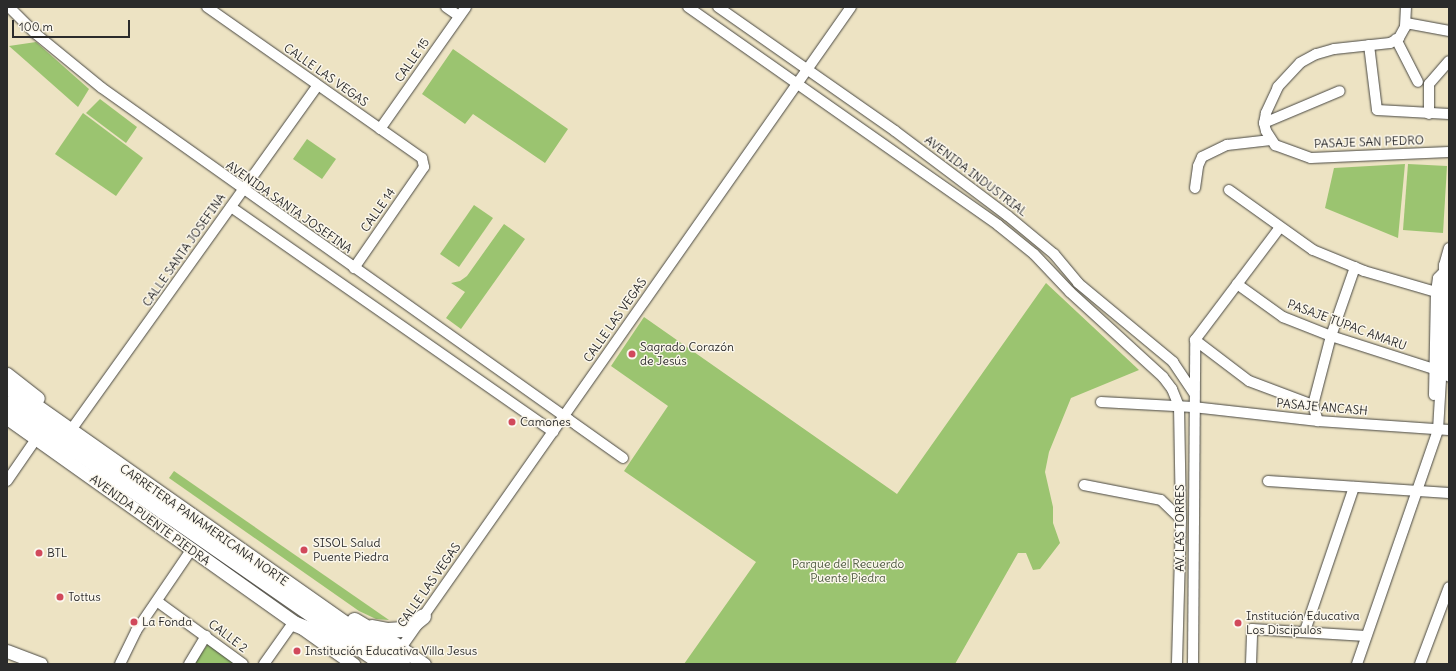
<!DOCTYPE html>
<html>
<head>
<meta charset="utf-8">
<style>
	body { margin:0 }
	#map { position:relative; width:1456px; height:671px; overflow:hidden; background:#ede3c3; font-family:Delius,sans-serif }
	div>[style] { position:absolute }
	.green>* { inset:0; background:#9bc470 }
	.roads { filter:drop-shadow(0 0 1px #484742) drop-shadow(0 0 1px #484742) }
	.minor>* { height:10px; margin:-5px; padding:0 5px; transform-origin:5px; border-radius:5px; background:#fff }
	.major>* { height:13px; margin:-6.5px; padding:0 6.5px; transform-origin:6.5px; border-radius:6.5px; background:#fff }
	.highway>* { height:15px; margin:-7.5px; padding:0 7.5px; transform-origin:7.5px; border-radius:7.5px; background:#fff }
	.dots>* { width:11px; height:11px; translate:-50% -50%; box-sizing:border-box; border:2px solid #fbf7ec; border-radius:50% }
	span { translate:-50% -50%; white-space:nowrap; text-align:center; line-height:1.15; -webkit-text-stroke:3px #fbf7ec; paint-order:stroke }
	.street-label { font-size:12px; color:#2b2b2b }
	.poi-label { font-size:12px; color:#2b2b2b }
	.left { translate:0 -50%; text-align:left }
	.park-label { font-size:12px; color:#4d5940 }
	.frame { position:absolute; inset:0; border:8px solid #2b2b2b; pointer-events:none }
	.scale { position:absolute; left:12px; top:20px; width:118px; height:18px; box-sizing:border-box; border:2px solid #2b2b2b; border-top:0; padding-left:5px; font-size:12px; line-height:14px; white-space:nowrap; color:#2b2b2b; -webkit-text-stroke:3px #fbf7ec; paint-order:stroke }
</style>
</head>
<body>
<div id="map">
	<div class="green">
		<div style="clip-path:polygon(36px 42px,89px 89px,78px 107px,9px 46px)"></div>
		<div style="clip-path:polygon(453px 49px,568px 129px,545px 163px,473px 114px,465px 124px,422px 94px)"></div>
		<div style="clip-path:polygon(100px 99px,137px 127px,126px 143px,86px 113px)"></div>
		<div style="clip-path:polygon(83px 113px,143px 158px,116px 196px,55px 154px)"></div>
		<div style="clip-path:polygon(307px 139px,336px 159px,322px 179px,293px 159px)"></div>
		<div style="clip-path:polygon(1405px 164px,1398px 238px,1325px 208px,1334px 168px)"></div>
		<div style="clip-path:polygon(1408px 164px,1447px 166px,1443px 233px,1403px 230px)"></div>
		<div style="clip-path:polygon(474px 205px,493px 218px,459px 267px,440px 254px)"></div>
		<div style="clip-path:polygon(504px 224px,525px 239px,461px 329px,446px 318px,465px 292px,451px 283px,460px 281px,467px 276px)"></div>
		<div style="clip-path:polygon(1046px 283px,1139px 370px,1071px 398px,1049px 452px,1045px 472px,1053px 507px,1053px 523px,1060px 543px,1040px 569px,1033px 570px,1026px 553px,1018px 553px,955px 664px,684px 664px,756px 562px,624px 471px,668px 406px,611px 366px,644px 317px,897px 494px)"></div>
		<div style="clip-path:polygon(174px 471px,389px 620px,376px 619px,359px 611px,169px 478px)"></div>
		<div style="clip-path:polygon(208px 644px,236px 664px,194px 664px)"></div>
	</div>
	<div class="roads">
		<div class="minor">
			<div style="left:9px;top:7px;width:38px;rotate:45deg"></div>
			<div style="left:36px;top:34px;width:85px;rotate:39.3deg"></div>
			<div style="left:102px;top:88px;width:639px;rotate:35.38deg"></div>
			<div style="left:207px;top:7px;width:263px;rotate:35.1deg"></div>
			<div style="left:422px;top:158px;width:9px;rotate:77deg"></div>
			<div style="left:424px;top:167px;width:123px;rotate:124.7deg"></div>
			<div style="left:446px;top:7px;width:16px;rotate:35deg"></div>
			<div style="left:688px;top:7px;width:379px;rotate:35.1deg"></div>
			<div style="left:998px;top:225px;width:46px;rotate:38.9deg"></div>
			<div style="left:1034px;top:254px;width:52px;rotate:46.5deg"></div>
			<div style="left:1070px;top:292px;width:126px;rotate:42.4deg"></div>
			<div style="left:1163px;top:377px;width:15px;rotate:53deg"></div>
			<div style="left:1172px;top:389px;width:18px;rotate:68deg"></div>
			<div style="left:1179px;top:406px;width:113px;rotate:89deg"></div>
			<div style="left:1181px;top:519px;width:145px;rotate:91.6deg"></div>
			<div style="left:718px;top:7px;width:216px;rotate:35deg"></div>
			<div style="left:895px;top:131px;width:141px;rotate:37deg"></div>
			<div style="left:1008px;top:216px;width:60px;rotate:39.6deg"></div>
			<div style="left:1054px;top:254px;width:38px;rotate:50deg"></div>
			<div style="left:1078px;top:283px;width:124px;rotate:39.7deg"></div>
			<div style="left:1173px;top:362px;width:37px;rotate:56deg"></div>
			<div style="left:1406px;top:7px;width:20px;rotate:93deg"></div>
			<div style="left:1405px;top:27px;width:13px;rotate:119deg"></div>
			<div style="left:1399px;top:38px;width:10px;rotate:151deg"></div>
			<div style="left:1390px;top:43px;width:56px;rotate:173.9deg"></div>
			<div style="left:1334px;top:49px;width:19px;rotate:164deg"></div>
			<div style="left:1316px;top:54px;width:18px;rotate:151deg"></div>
			<div style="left:1300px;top:63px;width:33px;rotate:133deg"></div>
			<div style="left:1278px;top:87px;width:29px;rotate:115deg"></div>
			<div style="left:1266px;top:113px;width:10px;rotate:101deg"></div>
			<div style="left:1264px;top:123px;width:8px;rotate:76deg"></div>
			<div style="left:1266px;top:131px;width:17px;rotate:57deg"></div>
			<div style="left:1275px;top:145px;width:38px;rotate:20deg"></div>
			<div style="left:1311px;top:158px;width:138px;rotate:-2.5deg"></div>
			<div style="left:1406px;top:23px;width:44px;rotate:10.5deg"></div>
			<div style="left:1396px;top:39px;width:48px;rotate:62.9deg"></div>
			<div style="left:1369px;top:45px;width:65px;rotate:83deg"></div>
			<div style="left:1377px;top:110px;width:72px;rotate:3.2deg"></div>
			<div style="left:1429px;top:114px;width:30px;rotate:-90deg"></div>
			<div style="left:1429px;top:84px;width:30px;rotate:-49deg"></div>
			<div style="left:1264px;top:123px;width:82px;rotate:-22.8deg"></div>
			<div style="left:380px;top:129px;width:149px;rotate:-54.8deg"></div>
			<div style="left:1195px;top:188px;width:22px;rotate:-82deg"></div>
			<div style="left:1198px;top:166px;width:10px;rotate:-66deg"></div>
			<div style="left:1202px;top:157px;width:28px;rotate:-26deg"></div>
			<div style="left:1227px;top:145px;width:44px;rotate:-6.5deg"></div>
			<div style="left:1229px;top:190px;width:103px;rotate:35.5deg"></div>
			<div style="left:1313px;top:250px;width:55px;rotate:22.4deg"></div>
			<div style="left:1364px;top:271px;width:75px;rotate:16.3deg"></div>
			<div style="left:231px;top:207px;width:393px;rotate:34.9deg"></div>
			<div style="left:1449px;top:248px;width:18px;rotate:106deg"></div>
			<div style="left:1444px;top:265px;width:72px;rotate:90.8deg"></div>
			<div style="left:1443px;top:337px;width:40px;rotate:81.5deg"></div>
			<div style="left:1237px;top:284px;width:57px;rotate:35.7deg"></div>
			<div style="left:1283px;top:317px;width:52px;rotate:21.6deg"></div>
			<div style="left:1331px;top:336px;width:108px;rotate:17.8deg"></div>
			<div style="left:1195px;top:340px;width:68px;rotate:37.2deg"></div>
			<div style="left:1249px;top:381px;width:68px;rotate:20.6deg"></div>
			<div style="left:1313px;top:405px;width:17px;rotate:73deg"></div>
			<div style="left:1434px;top:395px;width:103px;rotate:-88.9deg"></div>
			<div style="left:1436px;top:292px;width:14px;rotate:-82deg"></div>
			<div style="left:1438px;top:278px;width:8px;rotate:-45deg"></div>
			<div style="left:1101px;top:402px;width:92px;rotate:3.1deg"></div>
			<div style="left:1193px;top:407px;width:126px;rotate:6.4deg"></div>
			<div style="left:1318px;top:421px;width:131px;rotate:3.9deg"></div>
			<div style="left:1313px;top:405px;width:71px;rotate:-75.4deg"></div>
			<div style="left:1331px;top:336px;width:73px;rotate:-70.8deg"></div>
			<div style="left:71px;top:430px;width:424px;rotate:-54.4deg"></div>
			<div style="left:7px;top:481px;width:51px;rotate:-55.4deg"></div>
			<div style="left:1268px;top:481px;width:181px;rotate:3.8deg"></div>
			<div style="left:1084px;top:485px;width:78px;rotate:11deg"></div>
			<div style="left:1161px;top:500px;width:28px;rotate:44deg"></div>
			<div style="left:158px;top:602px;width:105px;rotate:36.1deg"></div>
			<div style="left:1305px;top:631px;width:152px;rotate:-71.2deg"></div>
			<div style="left:401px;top:648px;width:783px;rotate:-54.93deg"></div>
			<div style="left:120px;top:664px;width:37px;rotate:-64deg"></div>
			<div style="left:136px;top:631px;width:98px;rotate:-55.8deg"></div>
			<div style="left:189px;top:664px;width:33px;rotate:-59deg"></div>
			<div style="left:264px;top:664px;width:50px;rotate:-54.7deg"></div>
			<div style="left:1193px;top:664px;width:324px;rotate:-89.6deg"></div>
			<div style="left:1195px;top:340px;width:141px;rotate:-53deg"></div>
			<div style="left:1251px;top:664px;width:35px;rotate:-88deg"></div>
			<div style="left:1252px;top:629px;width:114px;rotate:3.5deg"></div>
			<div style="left:1357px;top:664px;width:248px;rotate:-70.9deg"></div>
			<div style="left:1438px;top:430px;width:83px;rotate:-86.6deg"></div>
			<div style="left:1420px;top:664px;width:82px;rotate:-69.4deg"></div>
		</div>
		<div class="major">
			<div style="left:7px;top:374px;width:39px;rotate:38deg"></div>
			<div style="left:7px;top:418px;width:425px;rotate:35.4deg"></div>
			<div style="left:401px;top:648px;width:28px;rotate:35deg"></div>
			<div style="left:7px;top:651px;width:36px;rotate:21deg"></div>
		</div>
		<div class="highway">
			<div style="left:7px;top:386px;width:483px;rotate:35.1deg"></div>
			<div style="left:7px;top:403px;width:458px;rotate:34.8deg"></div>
			<div style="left:354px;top:620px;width:55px;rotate:30.8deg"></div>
			<div style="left:293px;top:623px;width:55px;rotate:21.4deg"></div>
			<div style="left:372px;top:627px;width:16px;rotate:11deg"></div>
			<div style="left:388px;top:630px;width:14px;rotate:-4deg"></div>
			<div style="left:402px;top:629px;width:11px;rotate:-22deg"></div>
			<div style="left:412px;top:625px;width:14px;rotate:-39deg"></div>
		</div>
	</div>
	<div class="dots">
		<div style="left:632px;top:354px;background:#d1495b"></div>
		<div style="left:512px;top:422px;background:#d1495b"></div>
		<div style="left:304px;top:550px;background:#d1495b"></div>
		<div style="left:39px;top:553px;background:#d1495b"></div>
		<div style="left:60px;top:597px;background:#d1495b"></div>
		<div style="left:134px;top:622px;background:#d1495b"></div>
		<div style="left:1238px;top:623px;background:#d1495b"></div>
		<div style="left:297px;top:651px;background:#d1495b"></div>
	</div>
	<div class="street-label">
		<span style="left:412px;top:60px;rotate:-55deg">CALLE 15</span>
		<span style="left:326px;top:75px;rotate:35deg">CALLE LAS VEGAS</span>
		<span style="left:1369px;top:142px;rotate:-2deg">PASAJE SAN PEDRO</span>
		<span style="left:976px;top:176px;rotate:37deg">AVENIDA INDUSTRIAL</span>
		<span style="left:289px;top:207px;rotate:35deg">AVENIDA SANTA JOSEFINA</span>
		<span style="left:378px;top:210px;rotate:-55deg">CALLE 14</span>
		<span style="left:184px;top:250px;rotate:-55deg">CALLE SANTA JOSEFINA</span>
		<span style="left:615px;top:320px;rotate:-55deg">CALLE LAS VEGAS</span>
		<span style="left:1347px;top:325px;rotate:20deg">PASAJE TUPAC AMARU</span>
		<span style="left:1322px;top:407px;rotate:5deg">PASAJE ANCASH</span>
		<span style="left:150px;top:520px;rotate:36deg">AVENIDA PUENTE PIEDRA</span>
		<span style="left:204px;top:525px;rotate:35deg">CARRETERA PANAMERICANA NORTE</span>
		<span style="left:1180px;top:528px;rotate:-90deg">AV. LAS TORRES</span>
		<span style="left:429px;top:585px;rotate:-55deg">CALLE LAS VEGAS</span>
		<span style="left:228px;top:636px;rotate:37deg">CALLE 2</span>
	</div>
	<div class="poi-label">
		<span class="left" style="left:640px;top:354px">Sagrado Corazón<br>de Jesús</span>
		<span class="left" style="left:520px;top:422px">Camones</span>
		<span class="left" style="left:313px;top:550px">SISOL Salud<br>Puente Piedra</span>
		<span class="left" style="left:47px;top:553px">BTL</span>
		<span class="left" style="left:68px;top:597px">Tottus</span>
		<span class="left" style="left:1246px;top:623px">Institución Educativa<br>Los Discipulos</span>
		<span class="left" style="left:142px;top:622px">La Fonda</span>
		<span class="left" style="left:305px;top:651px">Institución Educativa Villa Jesus</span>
	</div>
	<div class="park-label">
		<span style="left:848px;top:571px">Parque del Recuerdo<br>Puente Piedra</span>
	</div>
	<div class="frame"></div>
	<div class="scale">100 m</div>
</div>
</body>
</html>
